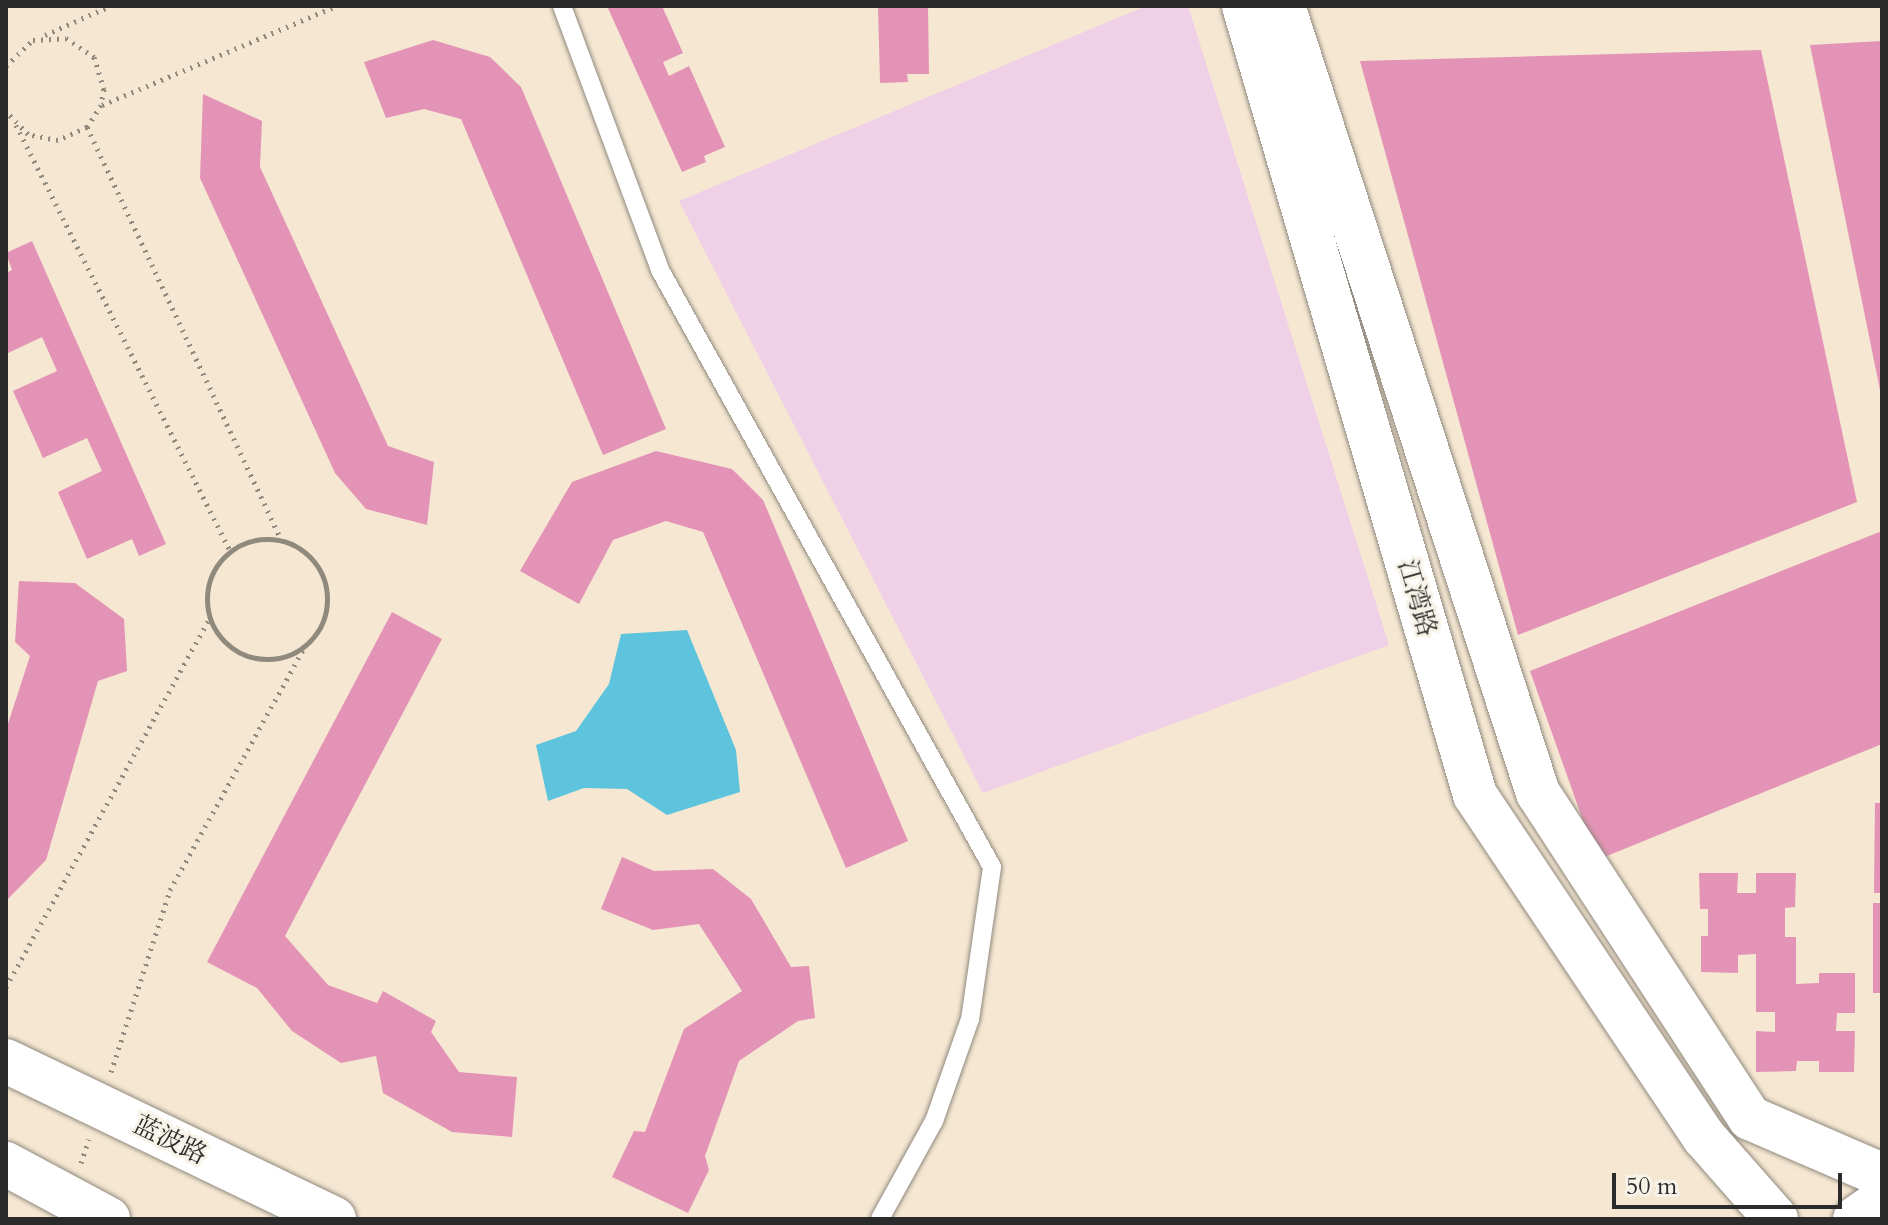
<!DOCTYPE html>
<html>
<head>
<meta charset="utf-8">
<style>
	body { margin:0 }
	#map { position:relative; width:1888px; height:1225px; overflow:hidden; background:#f5e7d2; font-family:Cardo,"Noto Serif SC",serif }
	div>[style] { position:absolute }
	.built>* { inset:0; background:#efd0e7 }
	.water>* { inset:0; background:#5ec3dc }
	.building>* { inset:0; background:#e393b5 }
	.path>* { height:5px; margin-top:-2.5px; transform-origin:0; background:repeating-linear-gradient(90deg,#90897e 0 2px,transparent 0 8px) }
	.path>.ring { margin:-2.5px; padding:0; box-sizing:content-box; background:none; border:5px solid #90897e; border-radius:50% }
	.roads { filter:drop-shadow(0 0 2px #90897e) drop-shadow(0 0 2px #90897e) }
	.service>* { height:18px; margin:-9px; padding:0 9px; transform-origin:9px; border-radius:9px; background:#fff }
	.tertiary>* { height:44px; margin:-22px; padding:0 22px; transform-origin:22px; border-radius:22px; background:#fff }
	.secondary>* { height:44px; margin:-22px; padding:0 22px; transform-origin:22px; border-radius:22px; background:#fff }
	span { translate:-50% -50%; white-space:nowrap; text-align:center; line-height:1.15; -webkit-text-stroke:6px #f7f3e8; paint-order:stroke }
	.street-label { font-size:26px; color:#2b2b2b }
	.frame { position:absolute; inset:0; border:8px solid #2b2b2b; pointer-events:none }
	.scale { position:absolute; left:1612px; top:1173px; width:230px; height:36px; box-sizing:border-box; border:4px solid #2b2b2b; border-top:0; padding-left:10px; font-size:24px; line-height:28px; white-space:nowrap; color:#2b2b2b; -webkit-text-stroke:6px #f7f3e8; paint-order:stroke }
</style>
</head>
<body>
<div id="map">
	<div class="built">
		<div style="clip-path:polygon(1146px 6px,1188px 6px,1389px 645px,983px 793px,679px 201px)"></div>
	</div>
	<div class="water">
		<div style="clip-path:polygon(687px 630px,736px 750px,740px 792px,667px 815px,627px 789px,584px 788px,548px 801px,536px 745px,576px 731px,609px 684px,621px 634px)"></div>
	</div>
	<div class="building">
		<div style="clip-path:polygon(607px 6px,662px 6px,683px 53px,663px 62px,669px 76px,689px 66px,725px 147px,704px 156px,706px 162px,682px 172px)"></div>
		<div style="clip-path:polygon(878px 6px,928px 6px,929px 74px,907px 74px,908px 82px,880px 83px)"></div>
		<div style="clip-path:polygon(433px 40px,490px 57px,521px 87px,666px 429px,603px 455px,461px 119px,424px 109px,386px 118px,364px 62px)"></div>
		<div style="clip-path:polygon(1882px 41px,1882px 395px,1881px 395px,1810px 45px)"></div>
		<div style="clip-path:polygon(1761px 50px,1857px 502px,1518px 635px,1360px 61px)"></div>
		<div style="clip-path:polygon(203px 94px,262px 121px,260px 167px,388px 446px,434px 462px,427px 525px,366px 509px,335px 473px,200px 178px)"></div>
		<div style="clip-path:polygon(32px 241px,166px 544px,139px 556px,132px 539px,87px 559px,58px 492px,102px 471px,87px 438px,43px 458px,13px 391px,57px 371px,42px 337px,6px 354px,6px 273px,12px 270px,6px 253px)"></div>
		<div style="clip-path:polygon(656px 451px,732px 469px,763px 500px,908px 841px,846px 868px,703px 532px,666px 521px,613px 540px,579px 604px,520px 571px,572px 482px)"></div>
		<div style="clip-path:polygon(1882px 531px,1882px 744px,1597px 860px,1530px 671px)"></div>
		<div style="clip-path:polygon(19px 581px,75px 583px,124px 619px,127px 671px,98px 681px,46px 860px,6px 901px,6px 730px,30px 656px,15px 642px)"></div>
		<div style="clip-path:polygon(392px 612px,442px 639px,285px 936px,328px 985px,377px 1003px,383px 991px,436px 1021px,431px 1032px,459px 1072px,517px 1077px,512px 1137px,452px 1132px,383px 1093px,376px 1056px,341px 1063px,292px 1031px,257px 988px,207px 962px)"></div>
		<div style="clip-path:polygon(1875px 803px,1882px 803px,1882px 893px,1874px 893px)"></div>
		<div style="clip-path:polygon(622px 857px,654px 871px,713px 869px,751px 899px,791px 967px,809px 966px,815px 1018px,798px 1021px,739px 1061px,705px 1156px,709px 1170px,688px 1213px,612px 1177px,634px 1131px,645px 1132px,684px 1029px,742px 991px,699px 924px,653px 930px,601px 909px)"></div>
		<div style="clip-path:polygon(1699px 873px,1738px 873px,1737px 893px,1756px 893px,1756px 873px,1796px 873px,1795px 907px,1785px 908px,1785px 937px,1796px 937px,1796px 984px,1819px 983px,1819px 973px,1855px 973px,1855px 1013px,1837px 1013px,1836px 1031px,1855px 1031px,1854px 1072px,1819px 1072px,1819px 1061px,1797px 1061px,1796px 1071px,1756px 1072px,1756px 1031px,1775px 1032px,1775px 1012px,1756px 1012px,1756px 954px,1738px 955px,1738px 973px,1701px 972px,1701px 936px,1708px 936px,1708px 909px,1700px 909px)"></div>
		<div style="clip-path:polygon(1873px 903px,1882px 903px,1882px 993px,1873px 993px)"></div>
	</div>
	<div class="path">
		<div style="left:45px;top:35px;width:71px;rotate:-24deg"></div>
		<div style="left:6px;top:66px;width:37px;rotate:-44deg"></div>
		<div style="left:33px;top:40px;width:33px;rotate:-3deg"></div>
		<div style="left:66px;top:38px;width:34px;rotate:34deg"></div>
		<div style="left:94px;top:57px;width:34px;rotate:73deg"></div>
		<div style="left:104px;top:89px;width:16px;rotate:101deg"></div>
		<div style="left:101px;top:105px;width:26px;rotate:122deg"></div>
		<div style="left:87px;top:127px;width:32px;rotate:156deg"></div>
		<div style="left:58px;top:140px;width:31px;rotate:-169deg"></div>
		<div style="left:28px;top:134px;width:32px;rotate:-134deg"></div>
		<div style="left:102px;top:105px;width:254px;rotate:-22.9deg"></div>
		<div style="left:16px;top:125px;width:477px;rotate:63.3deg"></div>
		<div style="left:87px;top:127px;width:456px;rotate:64.8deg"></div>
		<div class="ring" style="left:207px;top:539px;width:115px;height:115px"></div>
		<div style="left:6px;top:987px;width:422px;rotate:-61.1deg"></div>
		<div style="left:111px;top:1072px;width:191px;rotate:-72deg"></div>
		<div style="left:170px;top:890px;width:280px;rotate:-61deg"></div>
		<div style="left:81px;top:1163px;width:25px;rotate:-72deg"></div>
	</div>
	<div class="roads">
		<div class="service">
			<div style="left:562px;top:6px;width:282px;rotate:69.6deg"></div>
			<div style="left:660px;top:270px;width:683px;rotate:60.92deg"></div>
			<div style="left:992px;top:867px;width:154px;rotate:98.2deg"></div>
			<div style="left:970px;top:1019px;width:108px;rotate:109.4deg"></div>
			<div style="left:934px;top:1121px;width:112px;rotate:118.9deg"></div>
		</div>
		<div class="tertiary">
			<div style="left:1244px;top:6px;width:822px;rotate:73.68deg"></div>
			<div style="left:1475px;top:795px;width:412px;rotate:56.2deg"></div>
			<div style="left:1704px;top:1137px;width:109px;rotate:48.7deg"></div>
			<div style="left:1283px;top:6px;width:827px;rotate:72.05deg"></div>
			<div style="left:1538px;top:793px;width:388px;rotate:56.9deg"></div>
			<div style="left:6px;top:1061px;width:364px;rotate:25.7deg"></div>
			<div style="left:6px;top:1164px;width:116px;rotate:28.3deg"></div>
			<div style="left:1855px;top:1219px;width:33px;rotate:-35deg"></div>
		</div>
		<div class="secondary">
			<div style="left:1750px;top:1118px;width:144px;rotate:23.4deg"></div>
		</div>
	</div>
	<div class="street-label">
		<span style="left:1417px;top:598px;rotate:74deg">江湾路</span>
		<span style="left:170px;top:1140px;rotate:26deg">蓝波路</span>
	</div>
	<div class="frame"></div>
	<div class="scale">50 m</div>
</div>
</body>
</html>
